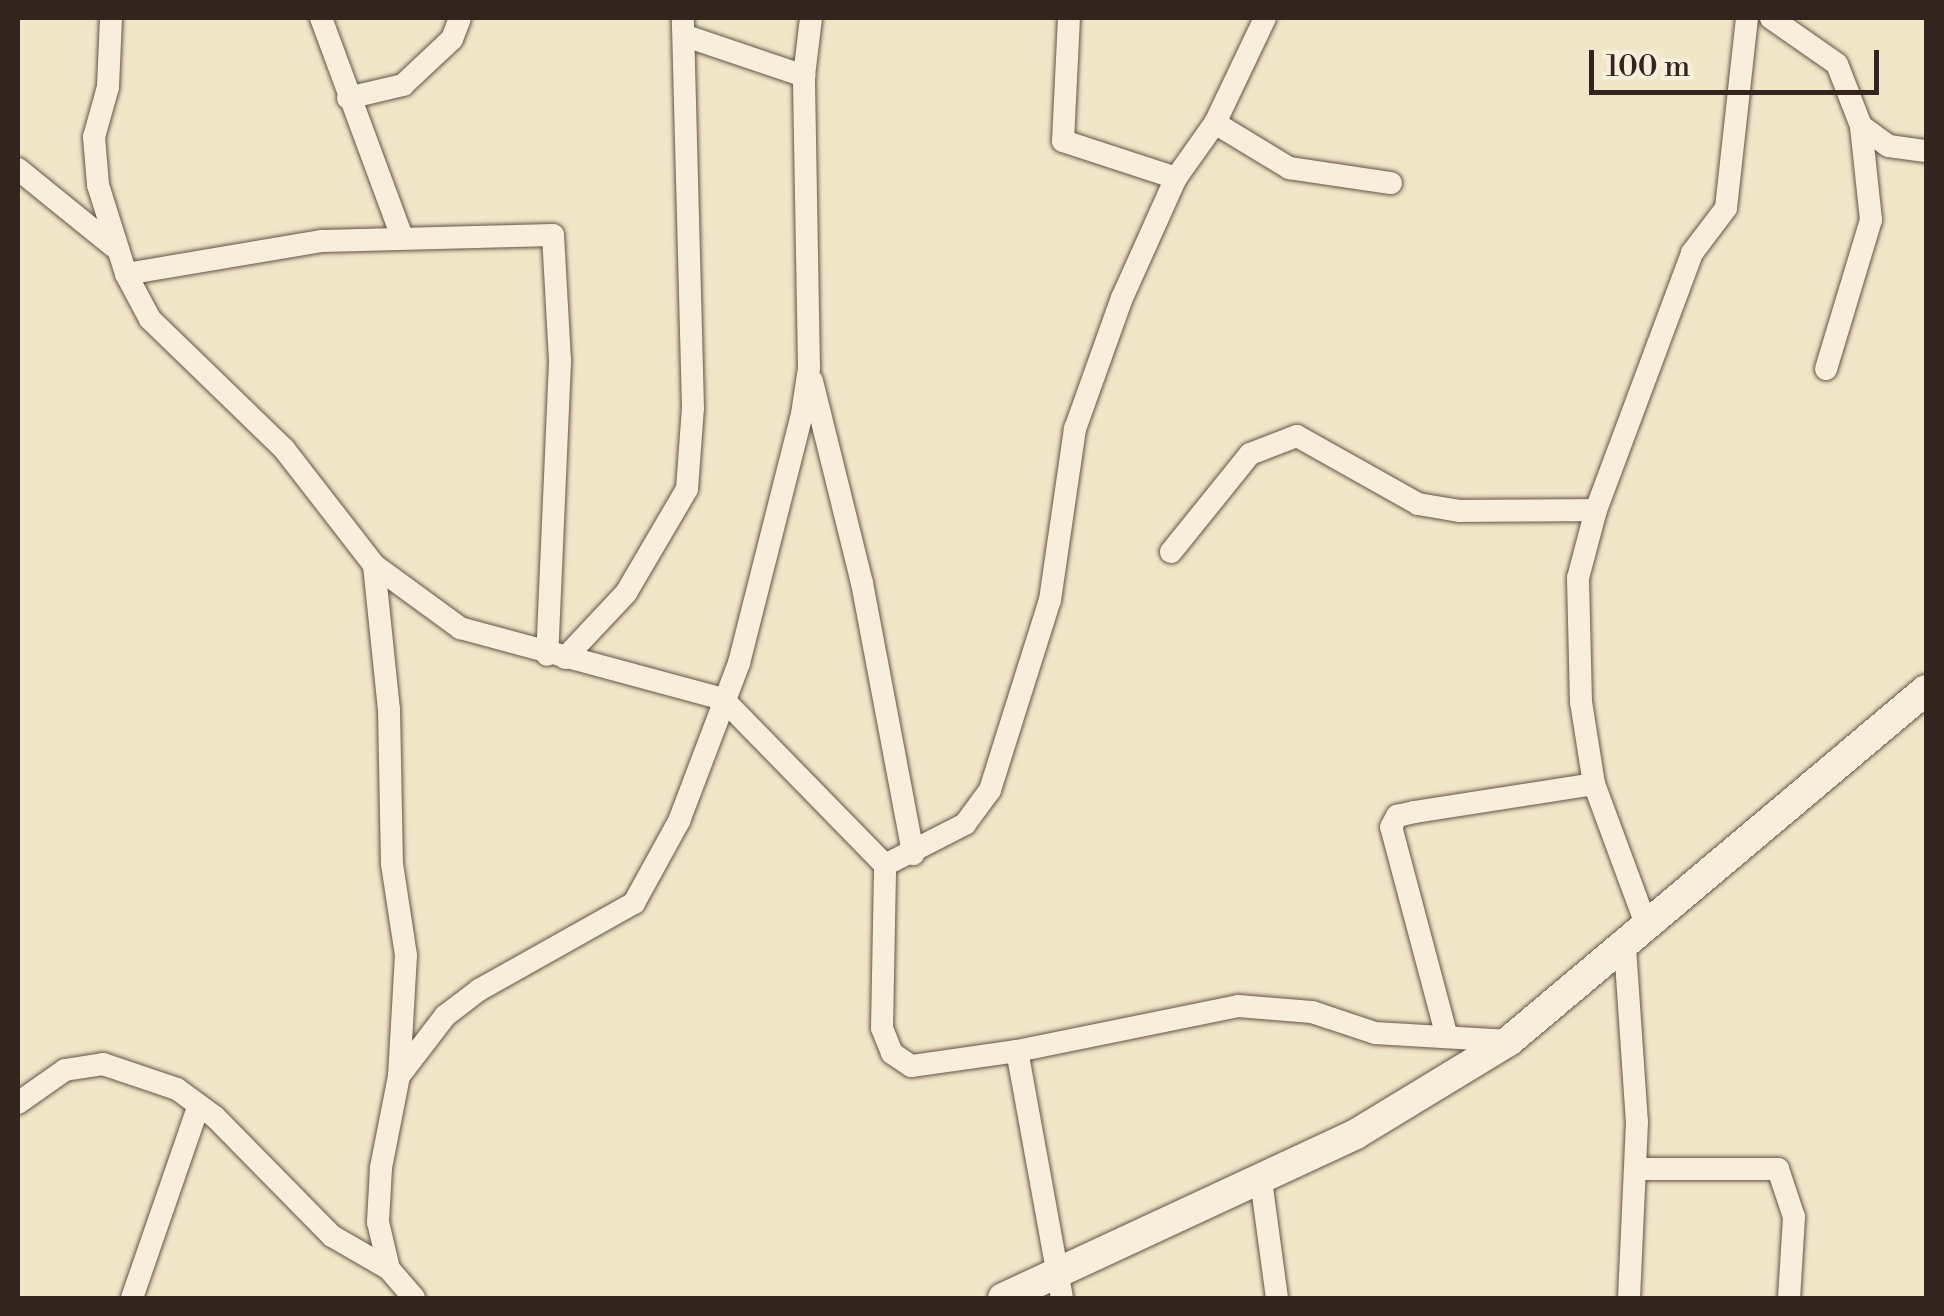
<!DOCTYPE html>
<html>
<head>
<meta charset="utf-8">
<style>
	body { margin:0 }
	#map { position:relative; width:1944px; height:1316px; overflow:hidden; background:#f2e6c8; font-family:"Libre Bodoni",serif }
	div>[style] { position:absolute }
	.roads { filter:drop-shadow(0 0 2px #635448) drop-shadow(0 0 2px #635448) }
	.street>* { height:22px; margin:-11px; padding:0 11px; transform-origin:11px; border-radius:11px; background:#f7efdb }
	.secondary>* { height:30px; margin:-15px; padding:0 15px; transform-origin:15px; border-radius:15px; background:#f7efdb }
	span { translate:-50% -50%; white-space:nowrap; text-align:center; line-height:1.15; -webkit-text-stroke:8px #f7efdb; paint-order:stroke }
	.frame { position:absolute; inset:0; border:20px solid #33241d; pointer-events:none }
	.scale { position:absolute; left:1589px; top:50px; width:290px; height:45px; box-sizing:border-box; border:5px solid #33241d; border-top:0; padding-left:12px; font-size:30px; line-height:35px; white-space:nowrap; color:#33241d; -webkit-text-stroke:8px #f7efdb; paint-order:stroke }
</style>
</head>
<body>
<div id="map">
	<div class="roads">
		<div class="street">
			<div style="left:111px;top:18px;width:69px;rotate:92.5deg"></div>
			<div style="left:108px;top:87px;width:52px;rotate:105.6deg"></div>
			<div style="left:94px;top:137px;width:48px;rotate:85.2deg"></div>
			<div style="left:98px;top:185px;width:93px;rotate:72.5deg"></div>
			<div style="left:126px;top:274px;width:51px;rotate:61.9deg"></div>
			<div style="left:150px;top:319px;width:187px;rotate:44.1deg"></div>
			<div style="left:284px;top:449px;width:147px;rotate:52.2deg"></div>
			<div style="left:374px;top:565px;width:145px;rotate:84.1deg"></div>
			<div style="left:389px;top:709px;width:155px;rotate:88.9deg"></div>
			<div style="left:392px;top:864px;width:92px;rotate:81.3deg"></div>
			<div style="left:406px;top:955px;width:121px;rotate:93.3deg"></div>
			<div style="left:399px;top:1076px;width:94px;rotate:101.1deg"></div>
			<div style="left:381px;top:1168px;width:54px;rotate:93.2deg"></div>
			<div style="left:378px;top:1222px;width:48px;rotate:76.8deg"></div>
			<div style="left:321px;top:18px;width:233px;rotate:69.7deg"></div>
			<div style="left:1069px;top:18px;width:123px;rotate:92.8deg"></div>
			<div style="left:1063px;top:141px;width:119px;rotate:18.1deg"></div>
			<div style="left:1771px;top:18px;width:80px;rotate:34.9deg"></div>
			<div style="left:1837px;top:64px;width:66px;rotate:68.8deg"></div>
			<div style="left:1861px;top:126px;width:34px;rotate:36deg"></div>
			<div style="left:1889px;top:146px;width:37px;rotate:8deg"></div>
			<div style="left:686px;top:36px;width:125px;rotate:18.7deg"></div>
			<div style="left:348px;top:98px;width:57px;rotate:-13.3deg"></div>
			<div style="left:403px;top:85px;width:67px;rotate:-43.2deg"></div>
			<div style="left:452px;top:39px;width:22px;rotate:-69deg"></div>
			<div style="left:1215px;top:123px;width:87px;rotate:31.3deg"></div>
			<div style="left:1289px;top:168px;width:103px;rotate:8.4deg"></div>
			<div style="left:18px;top:169px;width:122px;rotate:39deg"></div>
			<div style="left:126px;top:274px;width:199px;rotate:-9.6deg"></div>
			<div style="left:322px;top:241px;width:231px;rotate:-1.5deg"></div>
			<div style="left:553px;top:235px;width:127px;rotate:86.8deg"></div>
			<div style="left:560px;top:362px;width:293px;rotate:92.5deg"></div>
			<div style="left:1826px;top:369px;width:156px;rotate:-73.2deg"></div>
			<div style="left:1871px;top:220px;width:95px;rotate:-96.1deg"></div>
			<div style="left:812px;top:381px;width:208px;rotate:76.1deg"></div>
			<div style="left:862px;top:583px;width:276px;rotate:79.3deg"></div>
			<div style="left:1171px;top:552px;width:126px;rotate:-51.1deg"></div>
			<div style="left:1250px;top:454px;width:50px;rotate:-21deg"></div>
			<div style="left:1297px;top:436px;width:139px;rotate:29.3deg"></div>
			<div style="left:1418px;top:504px;width:43px;rotate:9.5deg"></div>
			<div style="left:1460px;top:511px;width:136px;rotate:-0.4deg"></div>
			<div style="left:374px;top:565px;width:107px;rotate:36.2deg"></div>
			<div style="left:460px;top:628px;width:272px;rotate:15.1deg"></div>
			<div style="left:723px;top:699px;width:232px;rotate:45.7deg"></div>
			<div style="left:565px;top:658px;width:89px;rotate:-46.8deg"></div>
			<div style="left:626px;top:593px;width:121px;rotate:-59.6deg"></div>
			<div style="left:687px;top:489px;width:81px;rotate:-85.8deg"></div>
			<div style="left:693px;top:408px;width:390px;rotate:-91.5deg"></div>
			<div style="left:1647px;top:927px;width:153px;rotate:-110.3deg"></div>
			<div style="left:1594px;top:784px;width:83px;rotate:-99deg"></div>
			<div style="left:1581px;top:702px;width:124px;rotate:-91.4deg"></div>
			<div style="left:1578px;top:578px;width:70px;rotate:-75.2deg"></div>
			<div style="left:1596px;top:510px;width:274px;rotate:-69.5deg"></div>
			<div style="left:1692px;top:253px;width:56px;rotate:-52.9deg"></div>
			<div style="left:1726px;top:208px;width:191px;rotate:-83.7deg"></div>
			<div style="left:1625px;top:947px;width:175px;rotate:86.1deg"></div>
			<div style="left:1637px;top:1122px;width:176px;rotate:92.6deg"></div>
			<div style="left:1447px;top:1037px;width:217px;rotate:-104.9deg"></div>
			<div style="left:1391px;top:827px;width:13px;rotate:-61deg"></div>
			<div style="left:1397px;top:816px;width:18px;rotate:-13deg"></div>
			<div style="left:1415px;top:812px;width:181px;rotate:-8.9deg"></div>
			<div style="left:1017px;top:1051px;width:226px;rotate:-11.5deg"></div>
			<div style="left:1238px;top:1006px;width:74px;rotate:4.6deg"></div>
			<div style="left:1312px;top:1012px;width:66px;rotate:18.4deg"></div>
			<div style="left:1375px;top:1033px;width:134px;rotate:3.4deg"></div>
			<div style="left:399px;top:1076px;width:76px;rotate:-52.5deg"></div>
			<div style="left:445px;top:1016px;width:43px;rotate:-37.4deg"></div>
			<div style="left:479px;top:990px;width:178px;rotate:-29.3deg"></div>
			<div style="left:634px;top:903px;width:94px;rotate:-61.2deg"></div>
			<div style="left:679px;top:821px;width:169px;rotate:-69.2deg"></div>
			<div style="left:739px;top:663px;width:257px;rotate:-75.8deg"></div>
			<div style="left:802px;top:414px;width:47px;rotate:-81.3deg"></div>
			<div style="left:809px;top:368px;width:292px;rotate:-91deg"></div>
			<div style="left:804px;top:76px;width:58px;rotate:-83.1deg"></div>
			<div style="left:18px;top:1103px;width:57px;rotate:-35.1deg"></div>
			<div style="left:65px;top:1070px;width:38px;rotate:-9deg"></div>
			<div style="left:103px;top:1064px;width:78px;rotate:18.7deg"></div>
			<div style="left:177px;top:1089px;width:47px;rotate:36.4deg"></div>
			<div style="left:215px;top:1117px;width:167px;rotate:45.5deg"></div>
			<div style="left:332px;top:1236px;width:66px;rotate:30.1deg"></div>
			<div style="left:389px;top:1269px;width:38px;rotate:49deg"></div>
			<div style="left:1637px;top:1169px;width:141px"></div>
			<div style="left:1778px;top:1169px;width:51px;rotate:71.6deg"></div>
			<div style="left:1794px;top:1217px;width:81px;rotate:93.5deg"></div>
			<div style="left:1261px;top:1180px;width:119px;rotate:82.3deg"></div>
			<div style="left:132px;top:1298px;width:204px;rotate:-70.9deg"></div>
			<div style="left:1062px;top:1298px;width:251px;rotate:-100.3deg"></div>
			<div style="left:1017px;top:1051px;width:107px;rotate:171.9deg"></div>
			<div style="left:911px;top:1066px;width:23px;rotate:-146deg"></div>
			<div style="left:892px;top:1053px;width:27px;rotate:-112deg"></div>
			<div style="left:882px;top:1028px;width:163px;rotate:-88.9deg"></div>
			<div style="left:885px;top:865px;width:90px;rotate:-27.1deg"></div>
			<div style="left:965px;top:824px;width:42px;rotate:-53.7deg"></div>
			<div style="left:990px;top:790px;width:199px;rotate:-72.5deg"></div>
			<div style="left:1050px;top:600px;width:173px;rotate:-81.7deg"></div>
			<div style="left:1075px;top:429px;width:139px;rotate:-70.3deg"></div>
			<div style="left:1122px;top:298px;width:132px;rotate:-65.8deg"></div>
			<div style="left:1176px;top:178px;width:67px;rotate:-54.7deg"></div>
			<div style="left:1215px;top:123px;width:116px;rotate:-64.5deg"></div>
		</div>
		<div class="secondary">
			<div style="left:1003px;top:1298px;width:389px;rotate:-24.9deg"></div>
			<div style="left:1356px;top:1134px;width:179px;rotate:-31.3deg"></div>
			<div style="left:1509px;top:1041px;width:545px;rotate:-40.09deg"></div>
		</div>
	</div>
	<div class="frame"></div>
	<div class="scale">100 m</div>
</div>
</body>
</html>
